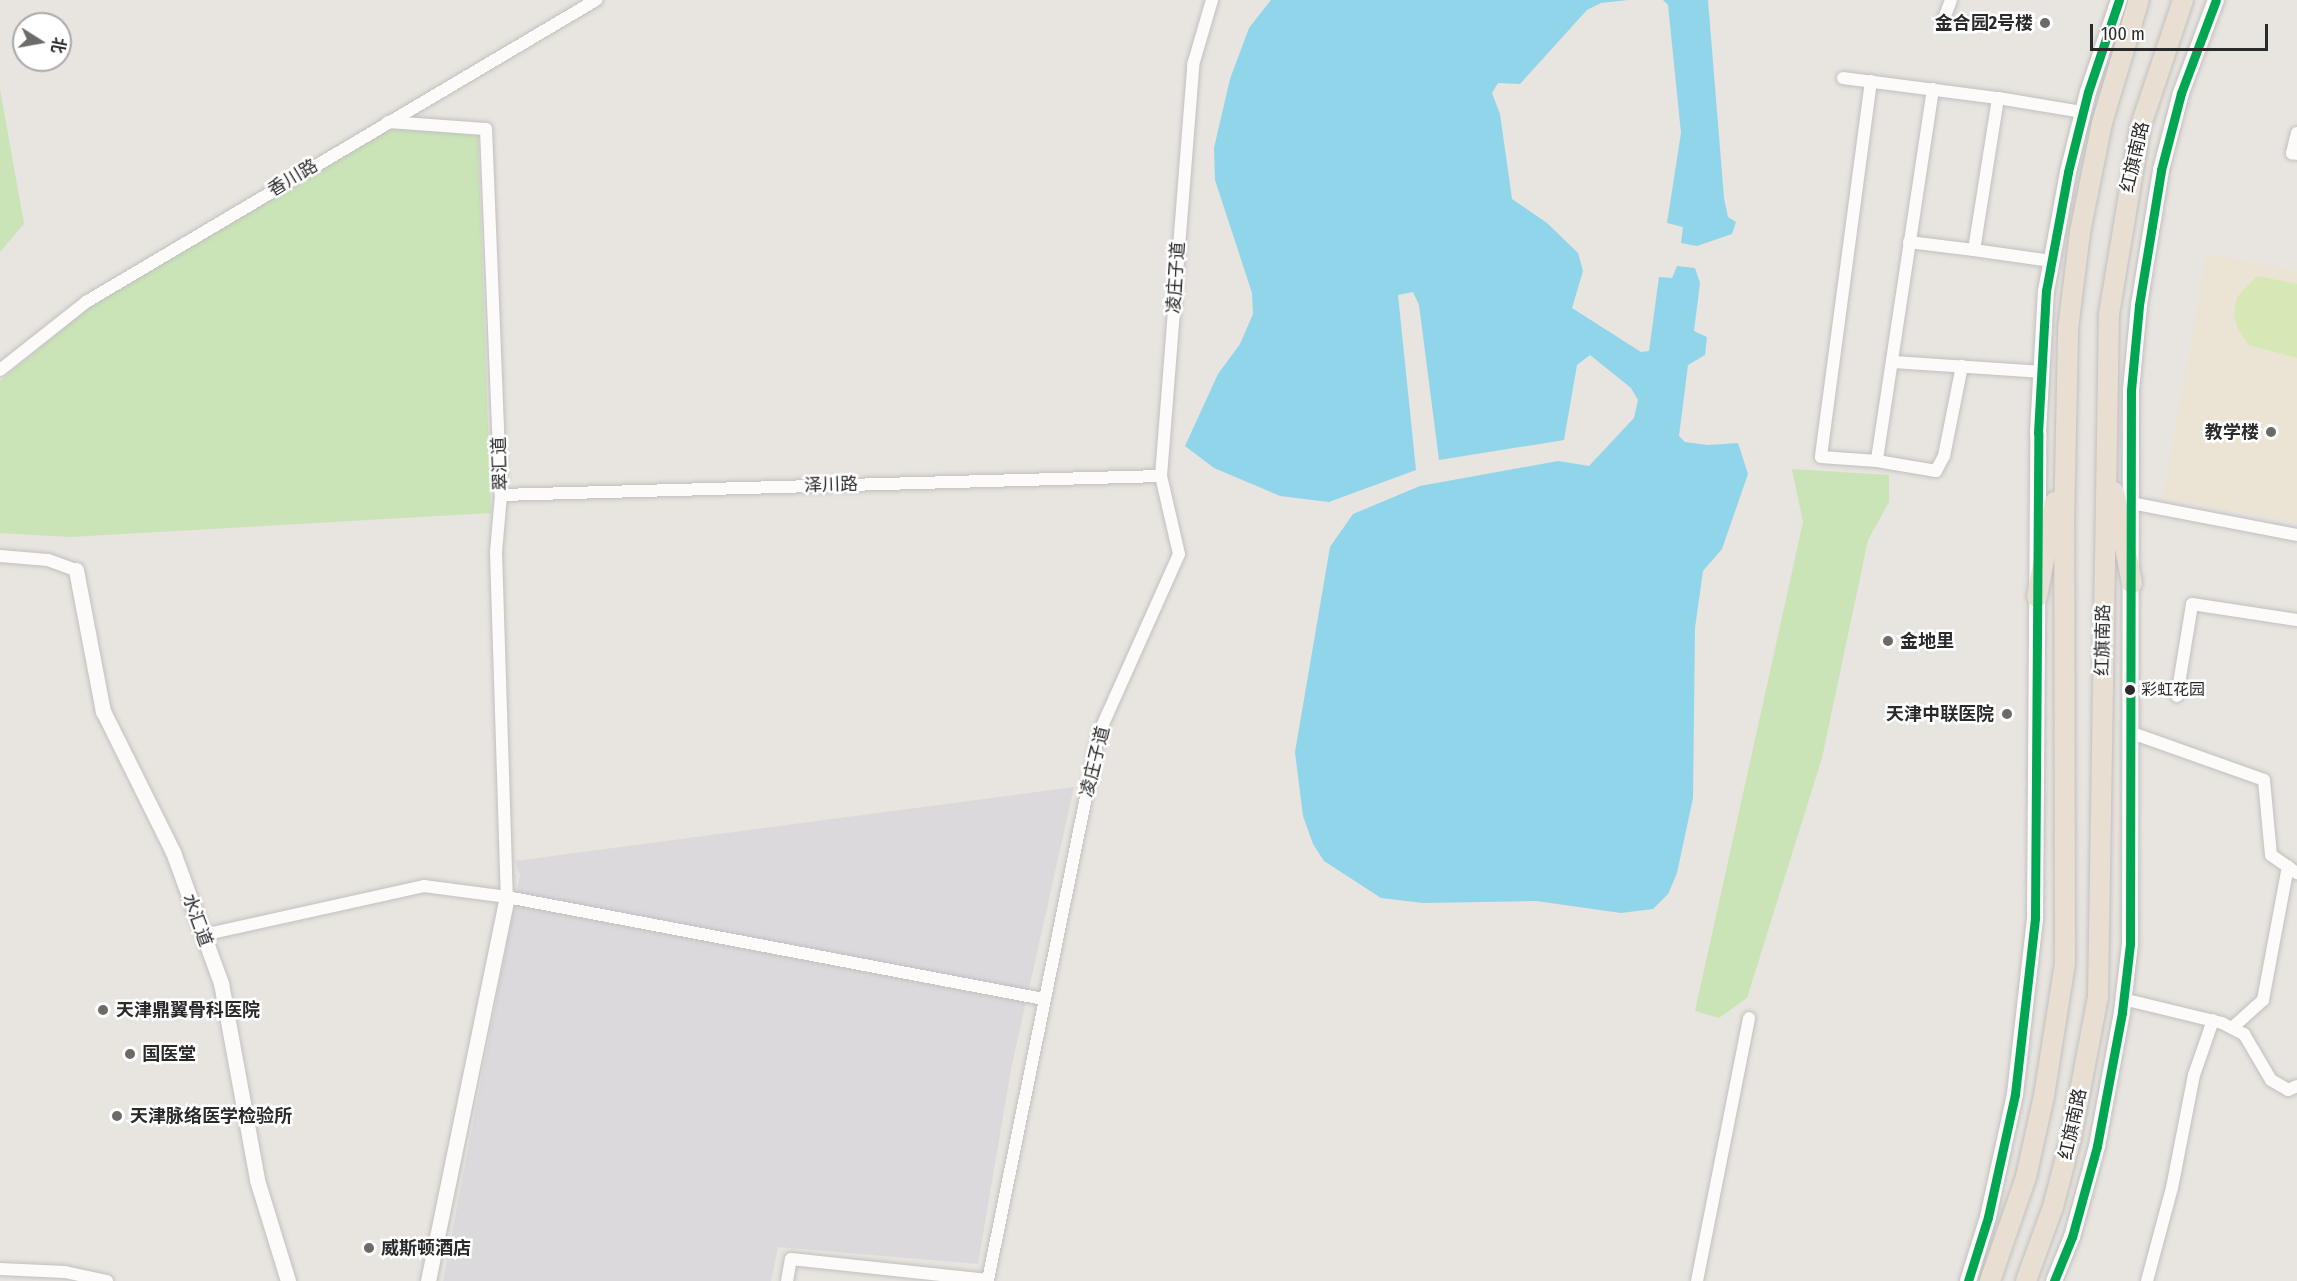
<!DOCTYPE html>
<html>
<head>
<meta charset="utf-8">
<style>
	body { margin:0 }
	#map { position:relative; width:2297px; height:1281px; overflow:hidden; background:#e8e4df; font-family:"Fira Sans Condensed","Noto Sans SC",sans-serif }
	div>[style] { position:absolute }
	.industrial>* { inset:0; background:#dbd9db }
	.education>* { inset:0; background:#ebe3d3 }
	.green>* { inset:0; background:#cae4b7 }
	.pitch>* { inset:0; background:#d6e8b5 }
	.water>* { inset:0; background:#91d5eb }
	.roads { filter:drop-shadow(0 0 2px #c1c0c1) drop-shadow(0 0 2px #c1c0c1) }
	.minor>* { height:12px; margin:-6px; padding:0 6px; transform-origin:6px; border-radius:6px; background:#fcfbfa }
	.tertiary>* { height:15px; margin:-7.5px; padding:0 7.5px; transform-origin:7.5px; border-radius:7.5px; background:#fcfbfa }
	.secondary>* { height:16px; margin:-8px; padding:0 8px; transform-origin:8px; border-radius:8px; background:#fcfbfa }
	.trunk>* { height:20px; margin:-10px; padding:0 10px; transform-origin:10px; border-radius:10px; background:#e8ded2 }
	.bus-1>* { height:9px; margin:-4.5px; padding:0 4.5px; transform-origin:4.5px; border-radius:4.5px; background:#00a651 }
	.dots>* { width:16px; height:16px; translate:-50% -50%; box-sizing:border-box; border:3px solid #fff; border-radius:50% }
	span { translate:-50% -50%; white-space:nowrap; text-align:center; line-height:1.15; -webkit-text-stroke:5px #fff; paint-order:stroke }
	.bus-label { font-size:16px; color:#2a2a2a }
	.left { translate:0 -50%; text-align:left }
	.poi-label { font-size:18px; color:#2a2a2a; font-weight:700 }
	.right { translate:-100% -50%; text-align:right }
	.street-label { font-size:18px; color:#2a2a2a }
	.north { position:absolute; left:12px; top:12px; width:60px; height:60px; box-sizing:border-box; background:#fff; border:2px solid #aaa; border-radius:50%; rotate:101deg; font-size:16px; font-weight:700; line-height:24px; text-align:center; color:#2a2a2a }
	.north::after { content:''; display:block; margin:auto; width:21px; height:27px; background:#6c6b69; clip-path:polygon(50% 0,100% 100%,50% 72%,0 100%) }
	.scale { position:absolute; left:2090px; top:24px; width:178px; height:27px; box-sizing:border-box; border:3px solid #2a2a2a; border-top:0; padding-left:8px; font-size:18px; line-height:21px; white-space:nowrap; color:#2a2a2a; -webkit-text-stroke:4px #fff; paint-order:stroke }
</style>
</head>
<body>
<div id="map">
	<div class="industrial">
		<div style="clip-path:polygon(1074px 787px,1011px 1069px,978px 1264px,778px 1247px,771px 1281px,443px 1281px,520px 875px,515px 861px)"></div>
	</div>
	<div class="education">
		<div style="clip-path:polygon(2207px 254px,2297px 271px,2297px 522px,2163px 498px)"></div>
	</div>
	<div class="green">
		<div style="clip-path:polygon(0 89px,24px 224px,0 252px)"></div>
		<div style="clip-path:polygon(392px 127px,478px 136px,491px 513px,70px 537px,0 533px,0 381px,99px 299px)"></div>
		<div style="clip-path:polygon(1792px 469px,1889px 475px,1889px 502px,1868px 540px,1822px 758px,1747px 998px,1719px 1018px,1695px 1011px,1803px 522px)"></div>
	</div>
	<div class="pitch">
		<div style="clip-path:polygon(2257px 276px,2297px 284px,2297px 358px,2249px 345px,2238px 329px,2234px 315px,2237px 297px)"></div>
	</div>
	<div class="water">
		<div style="clip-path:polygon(1271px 0,1628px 0,1601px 3px,1587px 10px,1520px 84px,1498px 83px,1492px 93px,1500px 114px,1512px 199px,1547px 223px,1578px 253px,1583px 271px,1572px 308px,1641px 352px,1649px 351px,1659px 277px,1672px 278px,1677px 266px,1695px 268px,1700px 283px,1694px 331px,1707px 337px,1705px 355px,1688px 365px,1679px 436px,1685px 442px,1708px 445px,1738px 443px,1748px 474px,1722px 549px,1703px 571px,1695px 628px,1693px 798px,1677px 873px,1668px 894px,1653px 909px,1621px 913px,1536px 901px,1423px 903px,1381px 898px,1324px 861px,1313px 844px,1303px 816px,1295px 752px,1330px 547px,1353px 514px,1420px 486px,1558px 461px,1589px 466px,1634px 418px,1638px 400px,1631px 388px,1590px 355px,1577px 365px,1564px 440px,1439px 460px,1419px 305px,1413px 292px,1398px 295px,1416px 470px,1329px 502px,1280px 496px,1214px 468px,1185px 446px,1218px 374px,1240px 344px,1253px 314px,1252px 293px,1215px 180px,1214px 148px,1230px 79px,1249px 28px)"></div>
		<div style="clip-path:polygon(1663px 0,1708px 0,1724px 198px,1728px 217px,1736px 222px,1732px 234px,1697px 246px,1681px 243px,1683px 227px,1667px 223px,1681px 133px,1668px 5px)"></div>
	</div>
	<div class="roads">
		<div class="minor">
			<div style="left:1943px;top:21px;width:22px;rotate:-69deg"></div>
			<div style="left:1843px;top:78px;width:156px;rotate:7.4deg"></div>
			<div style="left:1871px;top:81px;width:379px;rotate:97.6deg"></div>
			<div style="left:1821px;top:457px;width:56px;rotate:4.1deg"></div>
			<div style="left:1933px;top:89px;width:376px;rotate:98.6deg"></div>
			<div style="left:1877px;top:461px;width:60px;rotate:9.6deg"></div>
			<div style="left:1936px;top:471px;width:17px;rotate:-62deg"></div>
			<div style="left:1944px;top:456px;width:92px;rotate:-78.7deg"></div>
			<div style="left:388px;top:122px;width:98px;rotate:4.1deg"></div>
			<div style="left:486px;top:129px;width:366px;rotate:87.7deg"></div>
			<div style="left:501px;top:495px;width:57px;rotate:95deg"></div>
			<div style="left:496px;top:552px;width:345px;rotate:88.2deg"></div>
			<div style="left:2297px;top:133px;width:21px;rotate:104deg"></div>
			<div style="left:2292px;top:153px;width:5px;rotate:11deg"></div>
			<div style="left:1909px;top:242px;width:65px;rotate:7deg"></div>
			<div style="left:2051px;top:261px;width:78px;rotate:-171.9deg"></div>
			<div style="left:1974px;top:250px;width:154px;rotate:-81deg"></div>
			<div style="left:1998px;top:98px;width:86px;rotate:9.4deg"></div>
			<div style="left:1892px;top:362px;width:149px;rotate:3.8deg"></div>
			<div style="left:0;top:370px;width:110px;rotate:-38.3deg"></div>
			<div style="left:86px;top:302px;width:593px;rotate:-30.63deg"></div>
			<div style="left:501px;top:495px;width:660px;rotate:-1.65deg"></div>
			<div style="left:2131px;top:503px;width:169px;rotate:10.9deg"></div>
			<div style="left:0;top:556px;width:48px;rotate:4.8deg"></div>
			<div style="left:48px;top:560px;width:30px;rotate:20deg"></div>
			<div style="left:2177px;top:696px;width:93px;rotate:-80.7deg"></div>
			<div style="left:2192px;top:604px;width:106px;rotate:8.7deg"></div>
			<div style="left:2132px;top:733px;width:140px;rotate:19.6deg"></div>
			<div style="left:2264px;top:780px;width:75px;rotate:84.7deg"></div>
			<div style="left:2271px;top:855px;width:32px;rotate:35deg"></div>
			<div style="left:203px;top:935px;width:226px;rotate:-12.5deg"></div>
			<div style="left:424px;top:886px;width:84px;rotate:7.5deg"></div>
			<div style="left:507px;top:897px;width:546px;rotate:10.77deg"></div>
			<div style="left:2123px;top:999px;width:102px;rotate:13.6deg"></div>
			<div style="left:2222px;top:1023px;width:25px;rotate:27deg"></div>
			<div style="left:2244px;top:1034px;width:53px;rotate:59.6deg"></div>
			<div style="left:2271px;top:1080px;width:20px;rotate:30deg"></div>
			<div style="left:2288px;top:1090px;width:10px;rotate:-24deg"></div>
			<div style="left:2232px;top:1028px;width:42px;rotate:-42.1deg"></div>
			<div style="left:2263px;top:1000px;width:136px;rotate:-79.4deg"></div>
			<div style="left:0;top:1269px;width:65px;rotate:2.6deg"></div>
			<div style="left:65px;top:1272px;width:43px;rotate:12.1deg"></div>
			<div style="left:787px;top:1281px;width:22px;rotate:-80deg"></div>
			<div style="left:791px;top:1259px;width:198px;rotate:6.1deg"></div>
			<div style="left:988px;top:1280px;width:558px;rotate:-78.53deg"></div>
			<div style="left:1099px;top:733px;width:196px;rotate:-65.9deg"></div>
			<div style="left:1179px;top:554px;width:80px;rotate:-103deg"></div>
			<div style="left:1161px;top:476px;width:412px;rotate:-85.5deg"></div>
			<div style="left:1193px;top:65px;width:68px;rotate:-73.7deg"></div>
			<div style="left:1697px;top:1281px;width:268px;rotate:-78.8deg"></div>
			<div style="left:2147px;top:1281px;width:96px;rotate:-75deg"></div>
			<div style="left:2172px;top:1188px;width:115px;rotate:-79deg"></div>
			<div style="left:2194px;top:1075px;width:58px;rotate:-70.9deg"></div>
		</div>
		<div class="tertiary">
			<div style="left:76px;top:570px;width:144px;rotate:79.2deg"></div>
			<div style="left:103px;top:711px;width:157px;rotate:63.6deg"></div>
			<div style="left:173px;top:852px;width:140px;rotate:69.9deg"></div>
			<div style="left:221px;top:983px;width:200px;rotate:79.6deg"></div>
			<div style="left:257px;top:1180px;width:106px;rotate:72.9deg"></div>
			<div style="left:428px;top:1281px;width:392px;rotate:-78.4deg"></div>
		</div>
		<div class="secondary">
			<div style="left:1968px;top:1281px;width:67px;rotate:-72.6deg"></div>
			<div style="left:1988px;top:1217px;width:126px;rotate:-77.6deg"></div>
			<div style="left:2015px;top:1094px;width:177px;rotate:-83.5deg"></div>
			<div style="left:2035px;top:918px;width:485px;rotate:-89.6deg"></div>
			<div style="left:2038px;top:433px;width:142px;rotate:-86.8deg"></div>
			<div style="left:2046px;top:291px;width:121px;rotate:-79.5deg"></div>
			<div style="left:2068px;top:172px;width:82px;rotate:-76deg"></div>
			<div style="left:2088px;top:92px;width:97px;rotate:-71.4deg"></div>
			<div style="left:2054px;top:1281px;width:48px;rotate:-67.8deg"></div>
			<div style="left:2072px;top:1237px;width:94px;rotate:-74.6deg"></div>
			<div style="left:2097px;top:1146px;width:136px;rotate:-79.4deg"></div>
			<div style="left:2122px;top:1012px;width:68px;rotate:-83.3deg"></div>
			<div style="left:2130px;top:944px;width:554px;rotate:-89.9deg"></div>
			<div style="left:2131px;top:390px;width:85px;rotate:-84.6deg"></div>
			<div style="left:2139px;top:305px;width:137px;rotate:-80.7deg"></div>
			<div style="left:2161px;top:170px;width:80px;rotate:-75.4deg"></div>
			<div style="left:2181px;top:93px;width:99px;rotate:-69.4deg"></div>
		</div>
		<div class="trunk">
			<div style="left:2114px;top:492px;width:93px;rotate:78.8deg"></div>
			<div style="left:2037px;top:597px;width:97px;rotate:-79.3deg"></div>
			<div style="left:1990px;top:1281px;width:110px;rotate:-70.9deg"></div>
			<div style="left:2026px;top:1177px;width:83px;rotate:-77.5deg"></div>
			<div style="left:2044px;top:1096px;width:134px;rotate:-81deg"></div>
			<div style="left:2065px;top:964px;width:438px;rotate:-90.1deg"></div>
			<div style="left:2064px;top:526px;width:197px;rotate:-88.8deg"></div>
			<div style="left:2068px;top:329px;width:98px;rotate:-82.9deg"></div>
			<div style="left:2080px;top:232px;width:111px;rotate:-78.6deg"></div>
			<div style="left:2102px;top:123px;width:128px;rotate:-73.3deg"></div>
			<div style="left:2026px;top:1281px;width:79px;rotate:-70deg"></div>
			<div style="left:2053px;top:1207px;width:71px;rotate:-75.4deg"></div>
			<div style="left:2071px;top:1138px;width:144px;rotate:-79.2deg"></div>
			<div style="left:2098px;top:997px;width:683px;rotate:-89.08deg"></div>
			<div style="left:2109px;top:314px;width:189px;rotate:-80.5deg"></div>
			<div style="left:2140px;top:128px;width:135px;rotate:-71.4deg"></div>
		</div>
	</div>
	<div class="bus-1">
		<div style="left:1968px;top:1281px;width:67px;rotate:-72.6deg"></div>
		<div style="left:1988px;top:1217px;width:126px;rotate:-77.6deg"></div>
		<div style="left:2015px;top:1094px;width:177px;rotate:-83.5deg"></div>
		<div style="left:2035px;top:918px;width:485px;rotate:-89.6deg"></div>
		<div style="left:2038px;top:433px;width:142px;rotate:-86.8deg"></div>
		<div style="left:2046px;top:291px;width:121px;rotate:-79.5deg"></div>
		<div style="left:2068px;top:172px;width:82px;rotate:-76deg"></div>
		<div style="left:2088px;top:92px;width:97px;rotate:-71.4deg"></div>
		<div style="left:2054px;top:1281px;width:48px;rotate:-67.8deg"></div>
		<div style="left:2072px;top:1237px;width:94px;rotate:-74.6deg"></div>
		<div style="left:2097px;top:1146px;width:136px;rotate:-79.4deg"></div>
		<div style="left:2122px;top:1012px;width:68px;rotate:-83.3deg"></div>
		<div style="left:2130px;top:944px;width:554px;rotate:-89.9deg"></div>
		<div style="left:2131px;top:390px;width:85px;rotate:-84.6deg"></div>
		<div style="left:2139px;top:305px;width:137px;rotate:-80.7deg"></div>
		<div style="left:2161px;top:170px;width:80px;rotate:-75.4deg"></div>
		<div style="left:2181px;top:93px;width:99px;rotate:-69.4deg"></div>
	</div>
	<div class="dots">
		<div style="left:2045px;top:23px;background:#6c6b69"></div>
		<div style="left:2271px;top:432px;background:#6c6b69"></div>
		<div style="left:1888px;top:641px;background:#6c6b69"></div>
		<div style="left:2130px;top:690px;background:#2a2a2a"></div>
		<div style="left:2007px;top:714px;background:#6c6b69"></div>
		<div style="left:103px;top:1010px;background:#6c6b69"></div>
		<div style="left:130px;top:1054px;background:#6c6b69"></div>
		<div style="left:117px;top:1116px;background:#6c6b69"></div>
		<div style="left:369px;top:1248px;background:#6c6b69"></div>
	</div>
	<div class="bus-label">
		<span class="left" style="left:2141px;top:690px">彩虹花园</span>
	</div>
	<div class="poi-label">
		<span class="right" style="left:2033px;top:23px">金合园2号楼</span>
		<span class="right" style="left:2259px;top:432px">教学楼</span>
		<span class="left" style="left:1900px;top:641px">金地里</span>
		<span class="right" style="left:1994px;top:714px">天津中联医院</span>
		<span class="left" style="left:116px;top:1010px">天津鼎翼骨科医院</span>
		<span class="left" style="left:142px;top:1054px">国医堂</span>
		<span class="left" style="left:130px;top:1116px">天津脉络医学检验所</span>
		<span class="left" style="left:381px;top:1248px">威斯顿酒店</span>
	</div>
	<div class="street-label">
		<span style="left:2135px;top:157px;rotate:-77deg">红旗南路</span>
		<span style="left:293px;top:178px;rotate:-31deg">香川路</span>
		<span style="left:1176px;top:278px;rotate:-86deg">凌庄子道</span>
		<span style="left:500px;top:464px;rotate:-92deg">翠汇道</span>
		<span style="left:831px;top:485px;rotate:-2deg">泽川路</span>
		<span style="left:2103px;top:640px;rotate:-89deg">红旗南路</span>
		<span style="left:1095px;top:762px;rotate:-76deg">凌庄子道</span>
		<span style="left:197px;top:920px;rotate:70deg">水汇道</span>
		<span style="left:2073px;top:1124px;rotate:-78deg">红旗南路</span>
	</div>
	<div class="north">北</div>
	<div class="scale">100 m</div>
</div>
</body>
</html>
